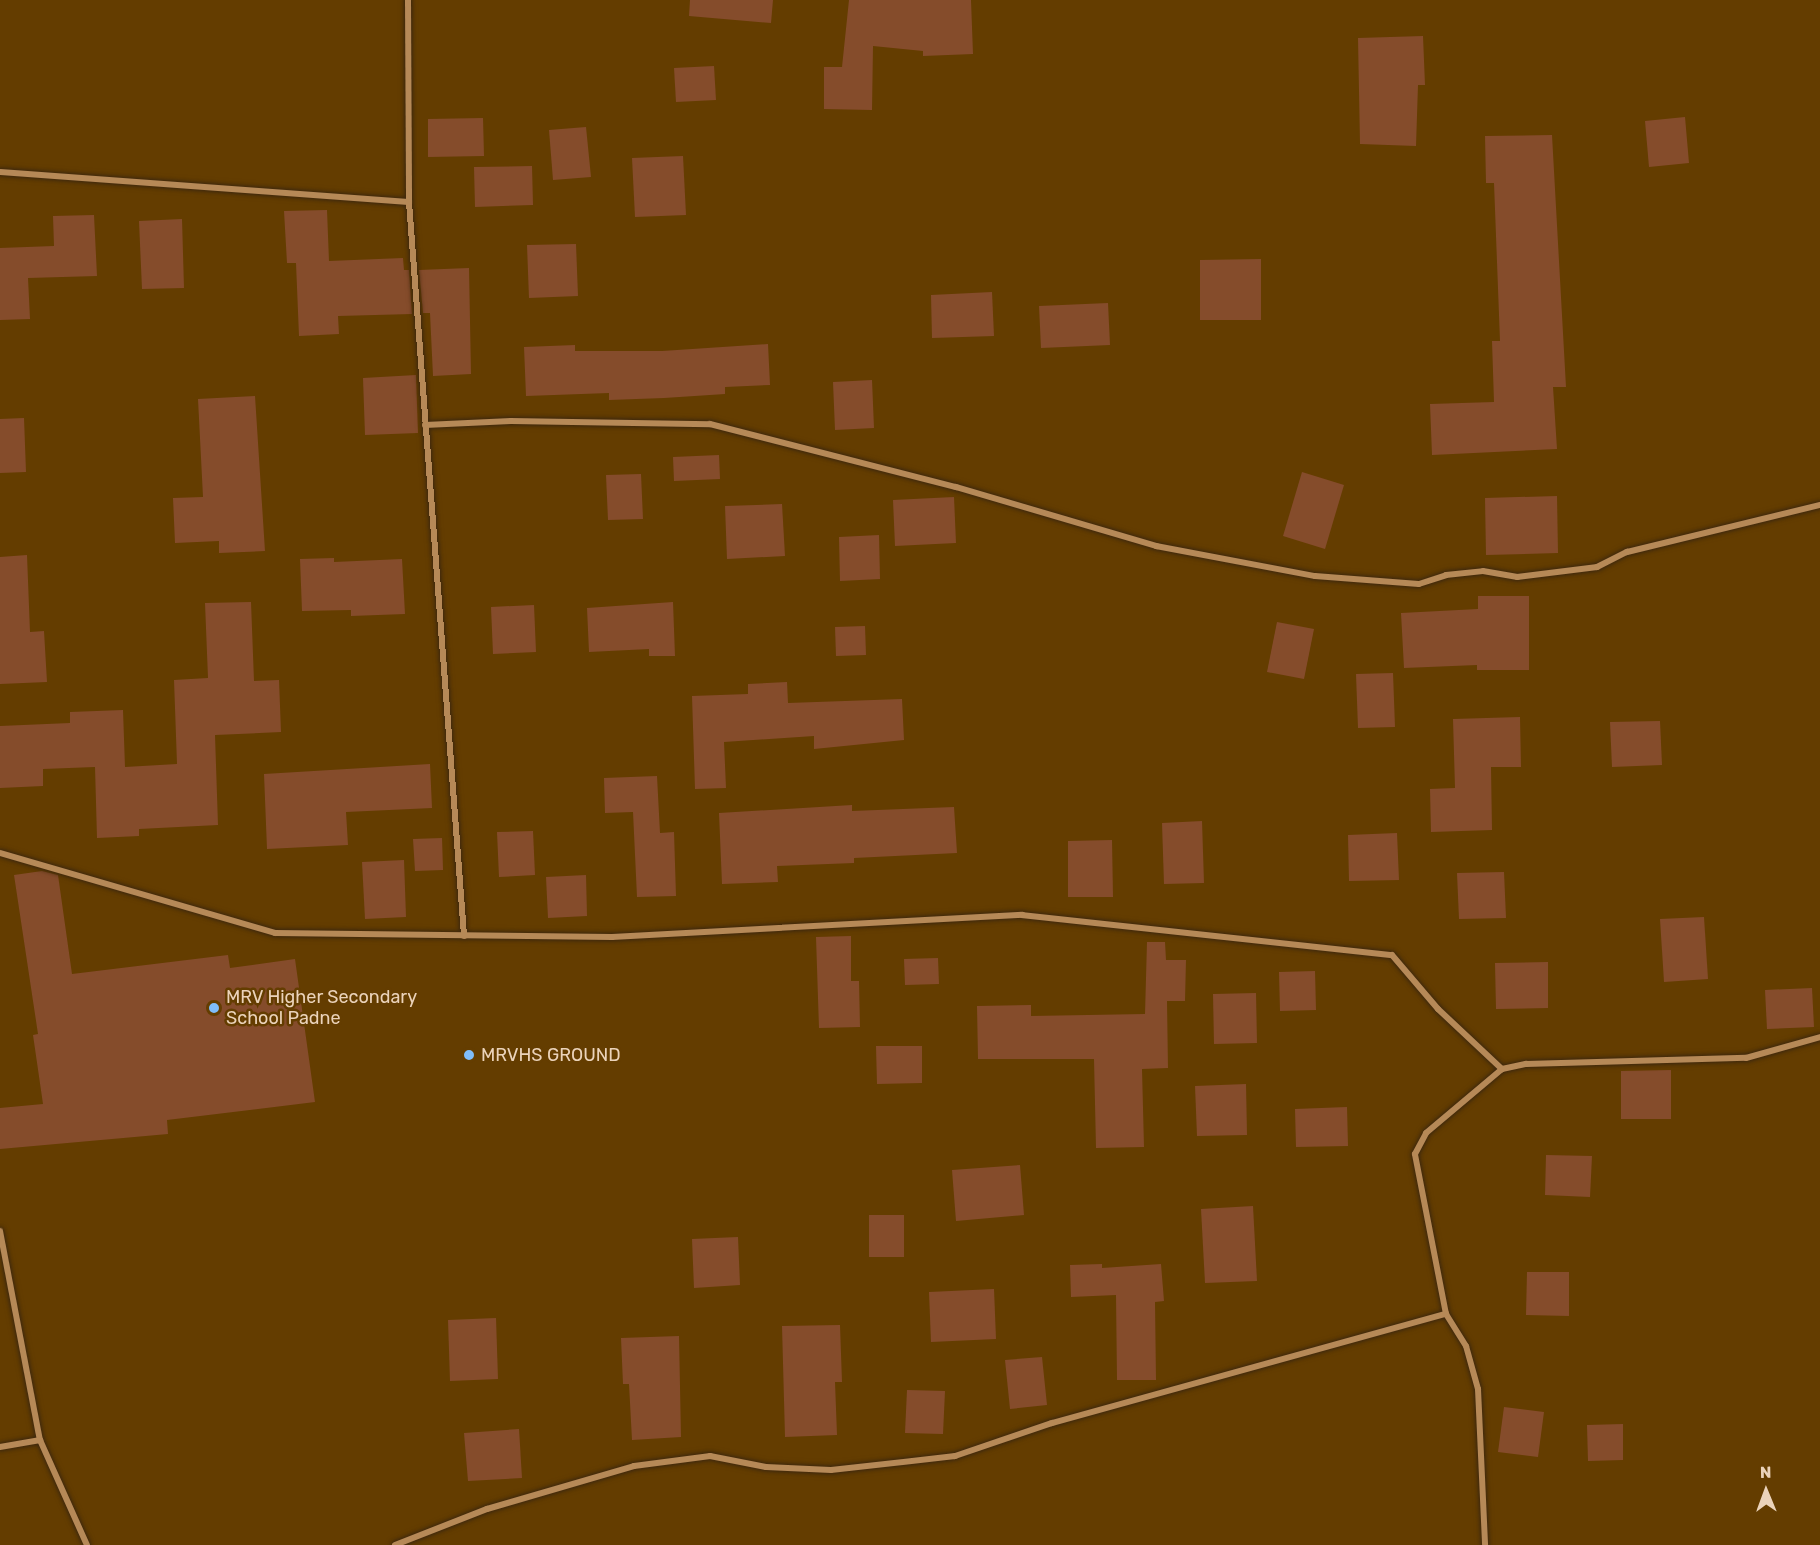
<!DOCTYPE html>
<html>
<head>
<meta charset="utf-8">
<style>
	body { margin:0 }
	#map { position:relative; width:1820px; height:1545px; overflow:hidden; background:#643d00; font-family:Rubik,sans-serif }
	div>[style] { position:absolute }
	.building>* { inset:0; background:#854c2b }
	.roads { filter:drop-shadow(0 0 2px #3e280d) drop-shadow(0 0 2px #3e280d) }
	.street>* { height:6px; margin:-3px; padding:0 3px; transform-origin:3px; border-radius:3px; background:#b68957 }
	.dots>* { width:16px; height:16px; translate:-50% -50%; box-sizing:border-box; border:3px solid #643d00; border-radius:50% }
	span { translate:-50% -50%; white-space:nowrap; text-align:center; line-height:1.15; -webkit-text-stroke:5px #643d00; paint-order:stroke }
	.poi-label { font-size:18px; color:#ebd3ba }
	.left { translate:0 -50%; text-align:left }
	.north { position:absolute; left:1736px; top:1461px; width:60px; height:60px; -webkit-text-stroke:4px #643d00; paint-order:stroke; rotate:359deg; font-size:16px; font-weight:700; line-height:24px; text-align:center; color:#ebd3ba }
	.north::after { content:''; display:block; margin:auto; width:21px; height:27px; background:#ebd3ba; clip-path:polygon(50% 0,100% 100%,50% 72%,0 100%) }
</style>
</head>
<body>
<div id="map">
	<div class="building">
		<div style="clip-path:polygon(690px 0,773px 0,771px 23px,689px 16px)"></div>
		<div style="clip-path:polygon(849px 0,971px 0,973px 54px,923px 56px,923px 51px,873px 46px,872px 110px,824px 109px,824px 67px,842px 67px)"></div>
		<div style="clip-path:polygon(1423px 36px,1425px 85px,1418px 85px,1416px 146px,1360px 144px,1358px 38px)"></div>
		<div style="clip-path:polygon(714px 66px,716px 100px,676px 102px,674px 68px)"></div>
		<div style="clip-path:polygon(1685px 117px,1689px 163px,1649px 167px,1645px 121px)"></div>
		<div style="clip-path:polygon(483px 118px,484px 156px,428px 157px,428px 119px)"></div>
		<div style="clip-path:polygon(586px 127px,591px 177px,553px 180px,549px 130px)"></div>
		<div style="clip-path:polygon(1552px 135px,1566px 387px,1553px 387px,1557px 449px,1432px 455px,1430px 404px,1494px 402px,1492px 341px,1500px 341px,1494px 183px,1486px 183px,1485px 136px)"></div>
		<div style="clip-path:polygon(683px 156px,686px 215px,635px 217px,632px 158px)"></div>
		<div style="clip-path:polygon(532px 166px,533px 205px,475px 207px,474px 167px)"></div>
		<div style="clip-path:polygon(327px 210px,329px 261px,403px 258px,404px 270px,409px 270px,412px 314px,338px 316px,339px 334px,299px 336px,296px 263px,287px 263px,284px 211px)"></div>
		<div style="clip-path:polygon(94px 215px,97px 276px,28px 278px,30px 319px,0 320px,0 248px,54px 246px,53px 216px)"></div>
		<div style="clip-path:polygon(182px 219px,184px 288px,142px 289px,139px 221px)"></div>
		<div style="clip-path:polygon(576px 244px,578px 296px,529px 298px,527px 245px)"></div>
		<div style="clip-path:polygon(1261px 259px,1261px 320px,1200px 320px,1200px 260px)"></div>
		<div style="clip-path:polygon(469px 268px,471px 374px,433px 376px,430px 313px,423px 313px,419px 270px)"></div>
		<div style="clip-path:polygon(992px 292px,994px 336px,932px 338px,931px 295px)"></div>
		<div style="clip-path:polygon(1108px 303px,1110px 345px,1041px 348px,1039px 306px)"></div>
		<div style="clip-path:polygon(768px 344px,770px 385px,725px 387px,725px 394px,664px 398px,609px 400px,609px 393px,526px 396px,524px 347px,575px 345px,575px 351px,662px 351px)"></div>
		<div style="clip-path:polygon(416px 375px,418px 433px,365px 435px,363px 378px)"></div>
		<div style="clip-path:polygon(872px 380px,874px 428px,835px 430px,833px 382px)"></div>
		<div style="clip-path:polygon(255px 396px,265px 551px,219px 553px,219px 541px,175px 543px,173px 498px,203px 497px,198px 399px)"></div>
		<div style="clip-path:polygon(24px 418px,26px 472px,0 473px,0 419px)"></div>
		<div style="clip-path:polygon(719px 455px,720px 479px,674px 481px,673px 457px)"></div>
		<div style="clip-path:polygon(1302px 472px,1344px 485px,1325px 549px,1283px 536px)"></div>
		<div style="clip-path:polygon(641px 474px,643px 519px,608px 520px,606px 475px)"></div>
		<div style="clip-path:polygon(1557px 496px,1558px 553px,1486px 555px,1485px 498px)"></div>
		<div style="clip-path:polygon(954px 497px,956px 543px,895px 546px,893px 500px)"></div>
		<div style="clip-path:polygon(782px 504px,785px 556px,727px 559px,725px 506px)"></div>
		<div style="clip-path:polygon(879px 535px,880px 579px,840px 581px,839px 537px)"></div>
		<div style="clip-path:polygon(27px 555px,30px 632px,44px 631px,47px 682px,0 684px,0 557px)"></div>
		<div style="clip-path:polygon(334px 558px,334px 562px,402px 559px,405px 614px,351px 616px,351px 610px,302px 611px,300px 559px)"></div>
		<div style="clip-path:polygon(1478px 596px,1529px 596px,1529px 670px,1477px 670px,1477px 665px,1404px 668px,1401px 613px,1478px 609px)"></div>
		<div style="clip-path:polygon(251px 602px,254px 681px,279px 680px,281px 732px,215px 735px,218px 825px,139px 829px,139px 836px,97px 838px,95px 767px,43px 769px,43px 786px,0 788px,0 726px,70px 723px,70px 712px,123px 710px,125px 767px,177px 764px,174px 680px,208px 678px,205px 603px)"></div>
		<div style="clip-path:polygon(673px 602px,675px 656px,649px 656px,649px 649px,589px 652px,587px 608px)"></div>
		<div style="clip-path:polygon(534px 605px,536px 652px,493px 654px,491px 607px)"></div>
		<div style="clip-path:polygon(1277px 622px,1314px 629px,1304px 679px,1267px 672px)"></div>
		<div style="clip-path:polygon(865px 626px,866px 655px,836px 656px,835px 627px)"></div>
		<div style="clip-path:polygon(1393px 673px,1395px 727px,1358px 728px,1356px 674px)"></div>
		<div style="clip-path:polygon(787px 682px,788px 703px,902px 699px,904px 740px,814px 749px,814px 736px,724px 742px,726px 788px,695px 789px,692px 696px,748px 694px,748px 684px)"></div>
		<div style="clip-path:polygon(1520px 717px,1521px 767px,1491px 767px,1492px 830px,1431px 832px,1430px 789px,1455px 788px,1453px 719px)"></div>
		<div style="clip-path:polygon(1660px 721px,1662px 765px,1612px 767px,1610px 722px)"></div>
		<div style="clip-path:polygon(430px 764px,432px 808px,346px 812px,348px 845px,267px 849px,264px 774px)"></div>
		<div style="clip-path:polygon(657px 776px,660px 833px,674px 832px,676px 896px,637px 897px,633px 812px,605px 813px,604px 778px)"></div>
		<div style="clip-path:polygon(852px 805px,852px 811px,954px 807px,957px 853px,854px 858px,854px 863px,777px 866px,778px 882px,722px 884px,719px 813px)"></div>
		<div style="clip-path:polygon(1202px 821px,1204px 883px,1164px 884px,1162px 823px)"></div>
		<div style="clip-path:polygon(533px 831px,535px 875px,499px 877px,497px 832px)"></div>
		<div style="clip-path:polygon(1397px 833px,1399px 880px,1349px 881px,1348px 835px)"></div>
		<div style="clip-path:polygon(442px 838px,443px 870px,415px 871px,413px 839px)"></div>
		<div style="clip-path:polygon(1112px 840px,1113px 897px,1068px 897px,1068px 841px)"></div>
		<div style="clip-path:polygon(404px 860px,406px 917px,365px 919px,362px 862px)"></div>
		<div style="clip-path:polygon(42px 871px,58px 875px,72px 974px,228px 955px,230px 968px,295px 959px,315px 1102px,167px 1120px,168px 1134px,0 1149px,0 1108px,43px 1104px,33px 1035px,38px 1034px,14px 875px)"></div>
		<div style="clip-path:polygon(1504px 872px,1506px 918px,1459px 919px,1457px 873px)"></div>
		<div style="clip-path:polygon(586px 875px,587px 916px,548px 918px,546px 877px)"></div>
		<div style="clip-path:polygon(1704px 917px,1708px 979px,1664px 982px,1660px 919px)"></div>
		<div style="clip-path:polygon(851px 936px,851px 981px,859px 981px,860px 1027px,819px 1028px,816px 937px)"></div>
		<div style="clip-path:polygon(1147px 942px,1165px 942px,1166px 960px,1186px 960px,1185px 1001px,1167px 1001px,1168px 1068px,1142px 1069px,1144px 1147px,1096px 1148px,1094px 1059px,978px 1059px,977px 1006px,1031px 1005px,1031px 1016px,1145px 1014px)"></div>
		<div style="clip-path:polygon(938px 958px,939px 984px,905px 985px,904px 959px)"></div>
		<div style="clip-path:polygon(1548px 962px,1548px 1008px,1496px 1009px,1495px 963px)"></div>
		<div style="clip-path:polygon(1315px 971px,1316px 1010px,1280px 1011px,1279px 972px)"></div>
		<div style="clip-path:polygon(1812px 988px,1814px 1027px,1767px 1029px,1765px 990px)"></div>
		<div style="clip-path:polygon(1256px 993px,1257px 1043px,1214px 1044px,1213px 994px)"></div>
		<div style="clip-path:polygon(876px 1046px,922px 1046px,922px 1083px,877px 1084px)"></div>
		<div style="clip-path:polygon(1671px 1070px,1671px 1119px,1621px 1119px,1621px 1071px)"></div>
		<div style="clip-path:polygon(1246px 1084px,1247px 1135px,1197px 1136px,1195px 1086px)"></div>
		<div style="clip-path:polygon(1347px 1107px,1348px 1146px,1296px 1147px,1295px 1109px)"></div>
		<div style="clip-path:polygon(1546px 1155px,1592px 1156px,1590px 1197px,1545px 1195px)"></div>
		<div style="clip-path:polygon(1020px 1165px,1024px 1215px,956px 1221px,952px 1170px)"></div>
		<div style="clip-path:polygon(1253px 1206px,1257px 1281px,1205px 1283px,1201px 1209px)"></div>
		<div style="clip-path:polygon(869px 1215px,904px 1215px,904px 1257px,869px 1257px)"></div>
		<div style="clip-path:polygon(738px 1237px,740px 1285px,694px 1288px,692px 1239px)"></div>
		<div style="clip-path:polygon(1102px 1264px,1102px 1268px,1161px 1264px,1164px 1301px,1155px 1302px,1156px 1380px,1117px 1380px,1116px 1295px,1071px 1297px,1070px 1265px)"></div>
		<div style="clip-path:polygon(1527px 1272px,1569px 1272px,1569px 1316px,1526px 1315px)"></div>
		<div style="clip-path:polygon(994px 1289px,996px 1339px,931px 1342px,929px 1292px)"></div>
		<div style="clip-path:polygon(496px 1318px,498px 1379px,450px 1381px,448px 1320px)"></div>
		<div style="clip-path:polygon(840px 1325px,842px 1382px,835px 1382px,837px 1435px,785px 1437px,782px 1326px)"></div>
		<div style="clip-path:polygon(679px 1336px,681px 1437px,632px 1440px,629px 1384px,623px 1384px,621px 1338px)"></div>
		<div style="clip-path:polygon(1042px 1357px,1047px 1405px,1010px 1409px,1005px 1360px)"></div>
		<div style="clip-path:polygon(907px 1390px,945px 1391px,943px 1434px,905px 1433px)"></div>
		<div style="clip-path:polygon(1504px 1407px,1544px 1412px,1538px 1457px,1498px 1452px)"></div>
		<div style="clip-path:polygon(1623px 1424px,1623px 1460px,1588px 1461px,1587px 1425px)"></div>
		<div style="clip-path:polygon(519px 1429px,522px 1478px,468px 1481px,464px 1433px)"></div>
	</div>
	<div class="roads">
		<div class="street">
			<div style="left:408px;top:0;width:202px;rotate:89.7deg"></div>
			<div style="left:409px;top:202px;width:736px;rotate:85.71deg"></div>
			<div style="left:0;top:172px;width:410px;rotate:4.2deg"></div>
			<div style="left:425px;top:425px;width:86px;rotate:-2.7deg"></div>
			<div style="left:511px;top:421px;width:199px;rotate:0.9deg"></div>
			<div style="left:710px;top:424px;width:254px;rotate:14.4deg"></div>
			<div style="left:956px;top:487px;width:209px;rotate:16.4deg"></div>
			<div style="left:1156px;top:546px;width:162px;rotate:10.7deg"></div>
			<div style="left:1315px;top:576px;width:104px;rotate:4.4deg"></div>
			<div style="left:1419px;top:584px;width:28px;rotate:-18deg"></div>
			<div style="left:1446px;top:575px;width:37px;rotate:-6deg"></div>
			<div style="left:1483px;top:571px;width:35px;rotate:10deg"></div>
			<div style="left:1517px;top:577px;width:81px;rotate:-7.1deg"></div>
			<div style="left:1597px;top:567px;width:34px;rotate:-27deg"></div>
			<div style="left:1627px;top:552px;width:199px;rotate:-13.7deg"></div>
			<div style="left:0;top:853px;width:286px;rotate:16.2deg"></div>
			<div style="left:275px;top:933px;width:337px;rotate:0.7deg"></div>
			<div style="left:612px;top:937px;width:411px;rotate:-3.1deg"></div>
			<div style="left:1022px;top:915px;width:372px;rotate:6.2deg"></div>
			<div style="left:1392px;top:955px;width:71px;rotate:49.6deg"></div>
			<div style="left:1438px;top:1009px;width:88px;rotate:43.2deg"></div>
			<div style="left:0;top:1231px;width:213px;rotate:79.2deg"></div>
			<div style="left:40px;top:1440px;width:115px;rotate:65.9deg"></div>
			<div style="left:1446px;top:1314px;width:38px;rotate:58deg"></div>
			<div style="left:1466px;top:1346px;width:45px;rotate:74.4deg"></div>
			<div style="left:1478px;top:1389px;width:156px;rotate:87.4deg"></div>
			<div style="left:0;top:1447px;width:41px;rotate:-9.9deg"></div>
			<div style="left:395px;top:1545px;width:99px;rotate:-21.4deg"></div>
			<div style="left:487px;top:1509px;width:153px;rotate:-16.3deg"></div>
			<div style="left:634px;top:1466px;width:77px;rotate:-7.5deg"></div>
			<div style="left:710px;top:1456px;width:57px;rotate:11.1deg"></div>
			<div style="left:766px;top:1467px;width:65px;rotate:2.6deg"></div>
			<div style="left:831px;top:1470px;width:125px;rotate:-6.4deg"></div>
			<div style="left:955px;top:1456px;width:102px;rotate:-18.8deg"></div>
			<div style="left:1052px;top:1423px;width:409px;rotate:-15.5deg"></div>
			<div style="left:1446px;top:1314px;width:163px;rotate:-101deg"></div>
			<div style="left:1415px;top:1154px;width:24px;rotate:-62deg"></div>
			<div style="left:1426px;top:1133px;width:99px;rotate:-40.1deg"></div>
			<div style="left:1502px;top:1069px;width:25px;rotate:-12deg"></div>
			<div style="left:1526px;top:1064px;width:220px;rotate:-1.6deg"></div>
			<div style="left:1746px;top:1058px;width:77px;rotate:-15.8deg"></div>
		</div>
	</div>
	<div class="dots">
		<div style="left:214px;top:1008px;background:#7fbdfa"></div>
		<div style="left:469px;top:1055px;background:#7fbdfa"></div>
	</div>
	<div class="poi-label">
		<span class="left" style="left:226px;top:1008px">MRV Higher Secondary<br>School Padne</span>
		<span class="left" style="left:481px;top:1055px">MRVHS GROUND</span>
	</div>
	<div class="north">N</div>
</div>
</body>
</html>
